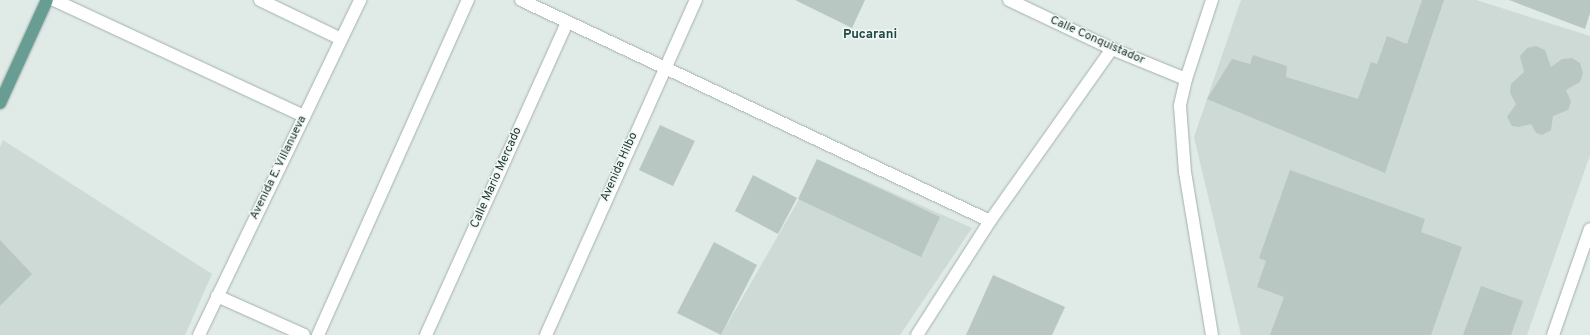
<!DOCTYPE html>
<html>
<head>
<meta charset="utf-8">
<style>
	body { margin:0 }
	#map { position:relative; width:1590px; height:335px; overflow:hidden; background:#e0eae6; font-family:Overpass,sans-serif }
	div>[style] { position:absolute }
	.built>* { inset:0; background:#cedad5 }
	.building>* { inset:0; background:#b8c7c2 }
	.roads { filter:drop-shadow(0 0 1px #a3b1ad) drop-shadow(0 0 1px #a3b1ad) }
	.minor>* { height:12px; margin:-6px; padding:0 6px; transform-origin:6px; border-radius:6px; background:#fff }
	.major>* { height:12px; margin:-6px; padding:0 6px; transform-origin:6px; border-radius:6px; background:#679d93 }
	span { translate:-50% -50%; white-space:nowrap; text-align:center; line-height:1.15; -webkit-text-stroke:3px #f0f7f4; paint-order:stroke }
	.street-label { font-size:12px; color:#223934 }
	.neighbourhood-label { font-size:13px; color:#1f4a43; font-weight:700 }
</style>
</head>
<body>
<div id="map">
	<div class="built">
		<div style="clip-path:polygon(1241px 0,1476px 0,1590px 36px,1590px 155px,1527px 335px,1241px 335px,1194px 137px)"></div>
		<div style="clip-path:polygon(3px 140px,212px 274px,185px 335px,0 335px,0 147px)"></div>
		<div style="clip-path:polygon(821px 161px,972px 228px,900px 335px,721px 335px)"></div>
	</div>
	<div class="building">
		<div style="clip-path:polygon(795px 0,865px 0,852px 28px)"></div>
		<div style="clip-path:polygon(1422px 0,1444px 0,1385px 173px,1207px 99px,1232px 59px,1250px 64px,1253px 55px,1287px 66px,1286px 77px,1358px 99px,1371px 62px,1377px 64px,1387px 36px,1407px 44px)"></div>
		<div style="clip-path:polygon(1509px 0,1590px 0,1590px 13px,1585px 29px)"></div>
		<div style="clip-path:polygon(1536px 46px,1545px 50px,1551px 67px,1562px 59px,1572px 58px,1580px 63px,1583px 73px,1580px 82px,1566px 90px,1571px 102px,1568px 110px,1553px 116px,1551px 130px,1542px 135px,1536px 133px,1531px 124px,1519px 127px,1512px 126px,1507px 117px,1516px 104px,1510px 93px,1511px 84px,1524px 72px,1520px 56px,1527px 48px)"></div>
		<div style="clip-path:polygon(660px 125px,695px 141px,673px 186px,639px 170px)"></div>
		<div style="clip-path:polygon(817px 159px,940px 217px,921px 257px,798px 199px)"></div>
		<div style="clip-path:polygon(1290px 170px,1425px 219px,1421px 232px,1462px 247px,1431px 335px,1270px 335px,1284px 297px,1257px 287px,1266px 261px,1259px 258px)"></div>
		<div style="clip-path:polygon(753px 175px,797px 198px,778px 234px,735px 211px)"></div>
		<div style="clip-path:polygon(0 240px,32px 274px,0 306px)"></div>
		<div style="clip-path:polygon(714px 242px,757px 265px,721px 335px,677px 313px)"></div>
		<div style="clip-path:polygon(993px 275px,1065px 307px,1052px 335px,966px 335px)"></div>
		<div style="clip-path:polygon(1481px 286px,1523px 301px,1511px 335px,1463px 335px)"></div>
	</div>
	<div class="roads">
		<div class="minor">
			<div style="left:54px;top:0;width:276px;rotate:24.9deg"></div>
			<div style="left:260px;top:0;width:90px;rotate:25.7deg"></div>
			<div style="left:521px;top:0;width:518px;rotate:25.23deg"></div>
			<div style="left:1009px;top:0;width:114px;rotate:25.4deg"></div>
			<div style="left:1112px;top:49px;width:80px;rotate:22.1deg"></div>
			<div style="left:1212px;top:0;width:83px;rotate:108.2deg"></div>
			<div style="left:1186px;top:79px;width:28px;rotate:103deg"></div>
			<div style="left:1180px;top:106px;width:66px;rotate:85.7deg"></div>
			<div style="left:1185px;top:172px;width:165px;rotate:80.6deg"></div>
			<div style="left:217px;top:296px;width:95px;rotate:24.1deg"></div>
			<div style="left:199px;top:335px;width:372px;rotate:-64.3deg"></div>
			<div style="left:318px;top:335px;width:367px;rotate:-65.9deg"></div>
			<div style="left:426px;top:335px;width:343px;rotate:-65.7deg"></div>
			<div style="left:546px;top:335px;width:367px;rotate:-65.9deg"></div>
			<div style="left:917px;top:335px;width:135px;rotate:-57.4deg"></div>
			<div style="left:990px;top:221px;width:211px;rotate:-54.7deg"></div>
			<div style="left:1553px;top:335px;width:112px;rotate:-70.8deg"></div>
		</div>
		<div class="major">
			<div style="left:0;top:103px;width:113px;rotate:-65.5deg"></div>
		</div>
	</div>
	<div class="street-label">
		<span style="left:1097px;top:41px;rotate:24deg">Calle Conquistador</span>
		<span style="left:620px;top:167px;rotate:-66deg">Avenida Hilbo</span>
		<span style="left:279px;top:168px;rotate:-64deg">Avenida E. Villanueva</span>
		<span style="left:497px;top:178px;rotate:-66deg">Calle Mario Mercado</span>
	</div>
	<div class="neighbourhood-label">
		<span style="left:870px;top:35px">Pucarani</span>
	</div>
</div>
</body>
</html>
